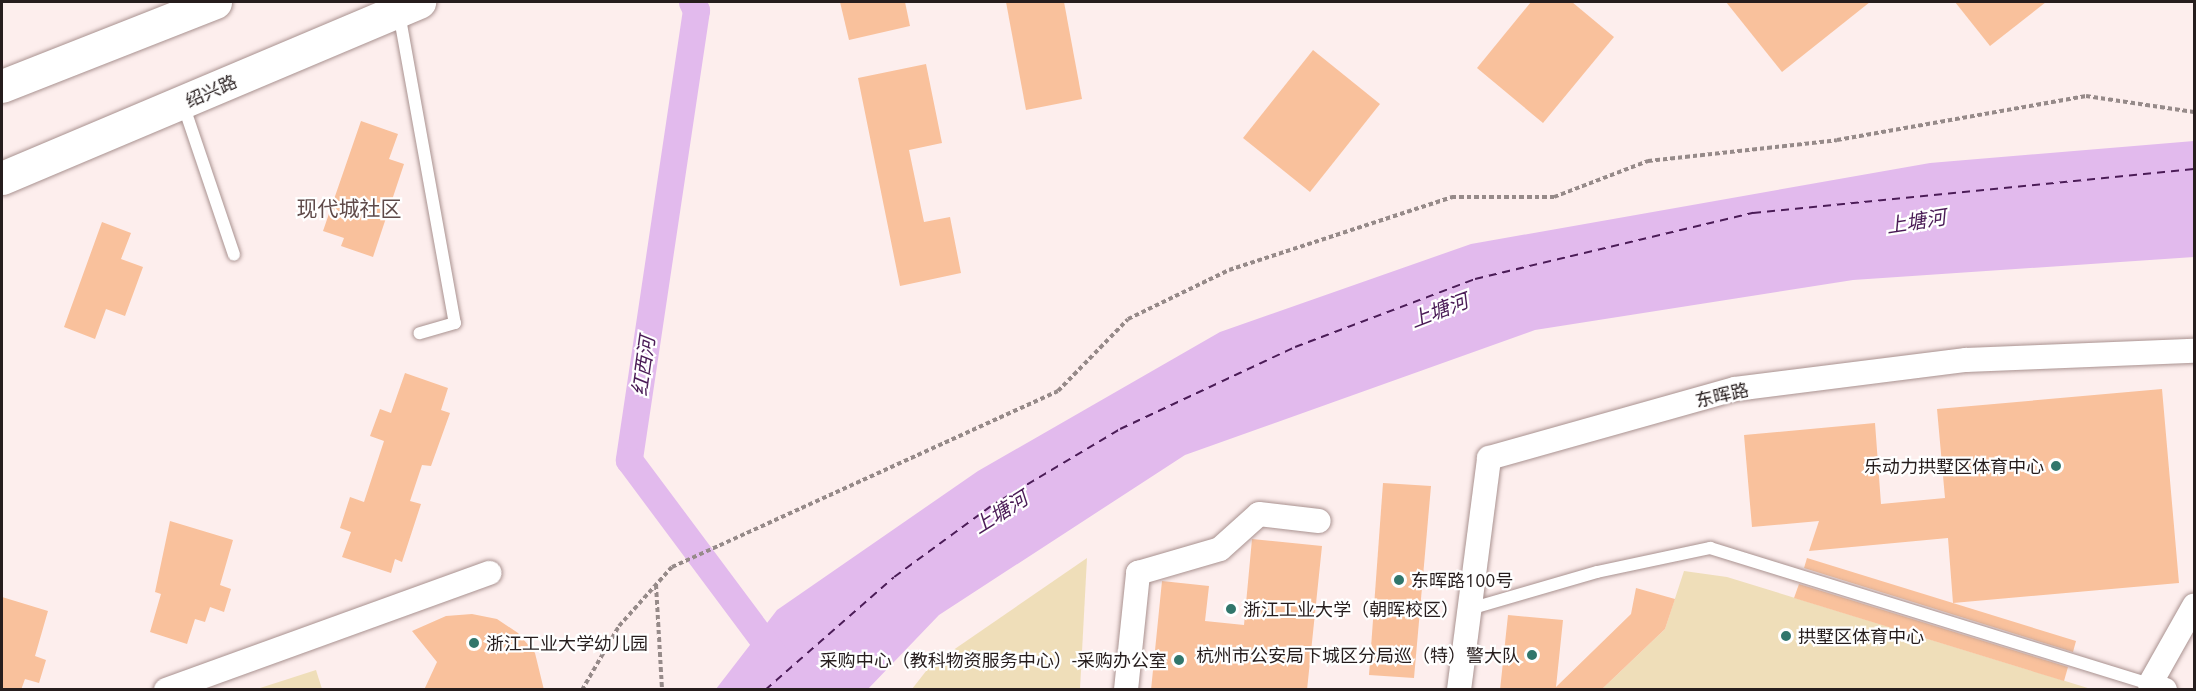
<!DOCTYPE html>
<html>
<head>
<meta charset="utf-8">
<style>
	body { margin:0 }
	#map { position:relative; width:2196px; height:691px; overflow:hidden; background:#fdeeed; font-family:Ubuntu,"Noto Sans SC",sans-serif }
	div>[style] { position:absolute }
	.green>* { inset:0; background:#efdeb9 }
	.water>* { inset:0; background:#e2baed }
	.canal>* { height:27px; margin:-13.5px; padding:0 13.5px; transform-origin:13.5px; border-radius:13.5px; background:#e2baed }
	.ferry>* { height:1.5px; margin-top:-0.75px; transform-origin:0; background:repeating-linear-gradient(90deg,#4b1c57 0 8px,transparent 0 14px) }
	.building>* { inset:0; background:#f9c19c }
	.path>* { height:4px; margin-top:-2px; transform-origin:0; background:repeating-linear-gradient(90deg,#968a89 0 4.5px,transparent 0 7.5px) }
	.roads { filter:drop-shadow(0 0 2px #a99290) drop-shadow(0 0 2px #a99290) }
	.service>* { height:12px; margin:-6px; padding:0 6px; transform-origin:6px; border-radius:6px; background:#fff }
	.minor>* { height:24px; margin:-12px; padding:0 12px; transform-origin:12px; border-radius:12px; background:#fff }
	.primary>* { height:33px; margin:-16.5px; padding:0 16.5px; transform-origin:16.5px; border-radius:16.5px; background:#fff }
	.dots>* { width:16px; height:16px; translate:-50% -50%; box-sizing:border-box; border:3px solid #fff; border-radius:50% }
	span { translate:-50% -50%; white-space:nowrap; text-align:center; line-height:1.15; -webkit-text-stroke:4.5px #fff; paint-order:stroke }
	.street-label { font-size:18px; color:#261d1d }
	.poi-label { font-size:18px; color:#261d1d }
	.right { translate:-100% -50%; text-align:right }
	.left { translate:0 -50%; text-align:left }
	.water-label { font-size:20px; color:#4b1c57; font-style:italic }
	.quarter-label { font-size:21px; color:#5f4a49 }
	.frame { position:absolute; inset:0; border:3px solid #261d1d; pointer-events:none }
</style>
</head>
<body>
<div id="map">
	<div class="green">
		<div style="clip-path:polygon(1087px 558px,1080px 689px,912px 689px,930px 666px)"></div>
		<div style="clip-path:polygon(1684px 571px,1727px 577px,2091px 689px,1601px 690px,1665px 629px)"></div>
		<div style="clip-path:polygon(316px 670px,322px 689px,257px 689px)"></div>
	</div>
	<div class="water">
		<div style="clip-path:polygon(2194px 141px,2194px 257px,1853px 280px,1535px 330px,1185px 455px,939px 615px,868px 689px,716px 689px,777px 610px,978px 471px,1220px 332px,1471px 244px,1930px 163px)"></div>
	</div>
	<div class="canal">
		<div style="left:692px;top:2px;width:9px;rotate:63deg"></div>
		<div style="left:696px;top:10px;width:455px;rotate:98.5deg"></div>
		<div style="left:629px;top:460px;width:254px;rotate:53.3deg"></div>
	</div>
	<div class="ferry">
		<div style="left:765px;top:690px;width:171px;rotate:-41.2deg"></div>
		<div style="left:894px;top:577px;width:120px;rotate:-36.2deg"></div>
		<div style="left:991px;top:506px;width:150px;rotate:-30.8deg"></div>
		<div style="left:1120px;top:429px;width:193px;rotate:-25.1deg"></div>
		<div style="left:1295px;top:347px;width:192px;rotate:-20.7deg"></div>
		<div style="left:1475px;top:279px;width:286px;rotate:-13.4deg"></div>
		<div style="left:1753px;top:213px;width:443px;rotate:-5.7deg"></div>
	</div>
	<div class="building">
		<div style="clip-path:polygon(840px 2px,905px 2px,910px 26px,849px 40px)"></div>
		<div style="clip-path:polygon(1006px 2px,1064px 2px,1082px 99px,1026px 110px)"></div>
		<div style="clip-path:polygon(1531px 2px,1572px 2px,1614px 37px,1543px 123px,1477px 68px)"></div>
		<div style="clip-path:polygon(1726px 2px,1870px 2px,1782px 72px)"></div>
		<div style="clip-path:polygon(1955px 2px,2046px 2px,1990px 46px)"></div>
		<div style="clip-path:polygon(1313px 50px,1380px 104px,1310px 192px,1243px 138px)"></div>
		<div style="clip-path:polygon(926px 64px,942px 143px,909px 150px,924px 222px,950px 217px,961px 273px,900px 286px,858px 78px)"></div>
		<div style="clip-path:polygon(361px 121px,398px 134px,389px 159px,404px 164px,373px 257px,341px 246px,344px 238px,323px 231px)"></div>
		<div style="clip-path:polygon(102px 222px,131px 233px,121px 259px,143px 267px,125px 316px,106px 309px,95px 339px,64px 327px)"></div>
		<div style="clip-path:polygon(405px 373px,448px 388px,441px 410px,450px 413px,431px 466px,422px 465px,410px 501px,421px 504px,402px 562px,395px 559px,391px 573px,342px 557px,351px 532px,340px 528px,350px 497px,364px 502px,384px 441px,370px 436px,380px 409px,391px 413px)"></div>
		<div style="clip-path:polygon(2162px 389px,2179px 583px,1953px 603px,1948px 538px,1809px 551px,1819px 521px,1752px 527px,1744px 435px,1875px 423px,1881px 504px,1945px 498px,1937px 409px)"></div>
		<div style="clip-path:polygon(1383px 483px,1431px 486px,1414px 678px,1369px 675px)"></div>
		<div style="clip-path:polygon(170px 521px,233px 540px,220px 585px,231px 589px,224px 612px,210px 607px,205px 622px,195px 619px,187px 644px,150px 632px,161px 594px,155px 592px)"></div>
		<div style="clip-path:polygon(1252px 539px,1322px 546px,1307px 690px,1151px 690px,1162px 581px,1209px 586px,1205px 621px,1244px 625px)"></div>
		<div style="clip-path:polygon(1807px 558px,2076px 641px,2073px 652px,1804px 568px)"></div>
		<div style="clip-path:polygon(1799px 584px,2068px 667px,2064px 681px,1794px 598px)"></div>
		<div style="clip-path:polygon(1636px 588px,1675px 599px,1665px 629px,1601px 690px,1500px 690px,1508px 615px,1563px 620px,1556px 687px,1631px 614px)"></div>
		<div style="clip-path:polygon(2px 597px,48px 611px,35px 656px,46px 660px,39px 683px,25px 679px,21px 690px,2px 690px)"></div>
		<div style="clip-path:polygon(472px 614px,497px 619px,518px 633px,535px 653px,544px 690px,424px 690px,437px 662px,412px 631px,446px 616px)"></div>
	</div>
	<div class="path">
		<div style="left:656px;top:585px;width:105px;rotate:86.7deg"></div>
		<div style="left:582px;top:690px;width:74px;rotate:-60deg"></div>
		<div style="left:619px;top:626px;width:79px;rotate:-48.1deg"></div>
		<div style="left:672px;top:567px;width:424px;rotate:-24.5deg"></div>
		<div style="left:1058px;top:391px;width:100px;rotate:-45.8deg"></div>
		<div style="left:1128px;top:319px;width:112px;rotate:-25.9deg"></div>
		<div style="left:1229px;top:270px;width:235px;rotate:-18.1deg"></div>
		<div style="left:1452px;top:197px;width:102px"></div>
		<div style="left:1554px;top:197px;width:101px;rotate:-21deg"></div>
		<div style="left:1648px;top:161px;width:190px;rotate:-6.3deg"></div>
		<div style="left:1837px;top:140px;width:253px;rotate:-10deg"></div>
		<div style="left:2086px;top:96px;width:109px;rotate:8.4deg"></div>
	</div>
	<div class="roads">
		<div class="service">
			<div style="left:399px;top:13px;width:315px;rotate:79.8deg"></div>
			<div style="left:455px;top:323px;width:37px;rotate:164deg"></div>
			<div style="left:183px;top:104px;width:159px;rotate:71.3deg"></div>
			<div style="left:1473px;top:608px;width:129px;rotate:-16.2deg"></div>
			<div style="left:1597px;top:572px;width:116px;rotate:-12deg"></div>
			<div style="left:1710px;top:548px;width:461px;rotate:17.2deg"></div>
		</div>
		<div class="minor">
			<div style="left:166px;top:690px;width:344px;rotate:-19.9deg"></div>
			<div style="left:1126px;top:690px;width:118px;rotate:-84.1deg"></div>
			<div style="left:1138px;top:573px;width:85px;rotate:-16.3deg"></div>
			<div style="left:1220px;top:549px;width:52px;rotate:-41.9deg"></div>
			<div style="left:1259px;top:514px;width:60px;rotate:6.7deg"></div>
			<div style="left:1459px;top:690px;width:234px;rotate:-82.6deg"></div>
			<div style="left:1489px;top:458px;width:255px;rotate:-15.7deg"></div>
			<div style="left:1735px;top:389px;width:233px;rotate:-7.2deg"></div>
			<div style="left:1966px;top:360px;width:228px;rotate:-2.3deg"></div>
			<div style="left:2165px;top:690px;width:16px;rotate:-158deg"></div>
			<div style="left:2150px;top:684px;width:90px;rotate:-60.6deg"></div>
		</div>
		<div class="primary">
			<div style="left:2px;top:86px;width:229px;rotate:-21.5deg"></div>
			<div style="left:2px;top:178px;width:453px;rotate:-22.9deg"></div>
		</div>
	</div>
	<div class="dots">
		<div style="left:2056px;top:466px;background:#31766b"></div>
		<div style="left:1399px;top:580px;background:#31766b"></div>
		<div style="left:1231px;top:609px;background:#31766b"></div>
		<div style="left:1786px;top:636px;background:#31766b"></div>
		<div style="left:474px;top:643px;background:#31766b"></div>
		<div style="left:1532px;top:655px;background:#31766b"></div>
		<div style="left:1179px;top:660px;background:#31766b"></div>
	</div>
	<div class="street-label">
		<span style="left:211px;top:91px;rotate:-24deg">绍兴路</span>
		<span style="left:1722px;top:395px;rotate:-13deg">东晖路</span>
	</div>
	<div class="poi-label">
		<span class="right" style="left:2044px;top:466px">乐动力拱墅区体育中心</span>
		<span class="left" style="left:1411px;top:580px">东晖路100号</span>
		<span class="left" style="left:1243px;top:609px">浙江工业大学（朝晖校区）</span>
		<span class="left" style="left:1798px;top:636px">拱墅区体育中心</span>
		<span class="left" style="left:486px;top:643px">浙江工业大学幼儿园</span>
		<span class="right" style="left:1520px;top:655px">杭州市公安局下城区分局巡（特）警大队</span>
		<span class="right" style="left:1167px;top:660px">采购中心（教科物资服务中心）-采购办公室</span>
	</div>
	<div class="water-label">
		<span style="left:1916px;top:221px;rotate:-9deg">上塘河</span>
		<span style="left:1439px;top:310px;rotate:-21deg">上塘河</span>
		<span style="left:643px;top:366px;rotate:-82deg">红西河</span>
		<span style="left:1000px;top:512px;rotate:-32deg">上塘河</span>
	</div>
	<div class="quarter-label">
		<span style="left:349px;top:208px">现代城社区</span>
	</div>
	<div class="frame"></div>
</div>
</body>
</html>
